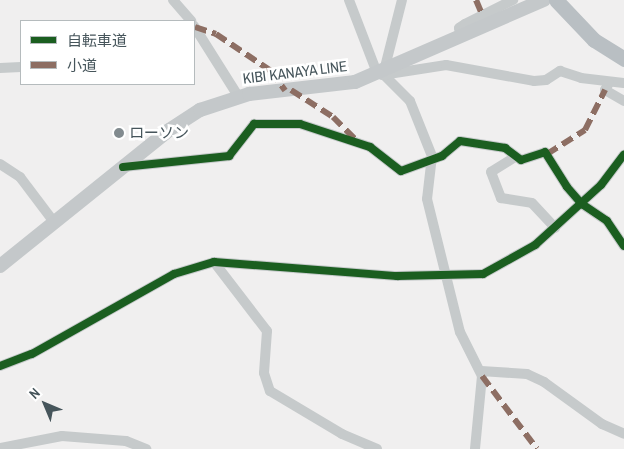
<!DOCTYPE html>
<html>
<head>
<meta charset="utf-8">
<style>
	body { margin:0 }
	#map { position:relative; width:624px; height:449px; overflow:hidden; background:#f0efef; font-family:"Archivo Narrow","Noto Sans JP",sans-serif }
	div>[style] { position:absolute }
	.minor>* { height:10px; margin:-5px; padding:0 5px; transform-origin:5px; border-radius:5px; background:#c6cacb }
	.major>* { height:14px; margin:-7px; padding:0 7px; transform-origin:7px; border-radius:7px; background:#c4c8ca }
	.highway>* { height:15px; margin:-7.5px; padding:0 7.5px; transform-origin:7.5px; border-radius:7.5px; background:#b9bfc3 }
	.quiet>* { height:6px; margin-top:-3px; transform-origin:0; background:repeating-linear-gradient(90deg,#8d6e63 0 12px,transparent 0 18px) }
	.cycleway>* { height:8px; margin:-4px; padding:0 4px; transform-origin:4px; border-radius:4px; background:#1b5e20 }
	.dots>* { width:14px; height:14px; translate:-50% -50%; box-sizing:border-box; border:2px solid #fff; border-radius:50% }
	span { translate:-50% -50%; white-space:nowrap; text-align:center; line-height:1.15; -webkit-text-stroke:5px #fff; paint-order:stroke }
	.street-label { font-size:15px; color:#46555b }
	.poi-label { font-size:15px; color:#46555b }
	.left { translate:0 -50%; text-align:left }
	.legend { position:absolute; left:20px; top:20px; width:175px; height:65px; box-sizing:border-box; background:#fff; border:1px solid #b5bbbd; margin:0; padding:6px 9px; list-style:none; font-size:15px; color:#46555b }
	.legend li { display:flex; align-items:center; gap:10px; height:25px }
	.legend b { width:25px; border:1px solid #b5bbbd }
	.north { position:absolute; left:20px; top:379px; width:50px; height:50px; -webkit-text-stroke:4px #fff; paint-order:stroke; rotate:315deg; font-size:14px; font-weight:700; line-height:20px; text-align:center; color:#46555b }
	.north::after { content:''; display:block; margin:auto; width:18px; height:22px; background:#46555b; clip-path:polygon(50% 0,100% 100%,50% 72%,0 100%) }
</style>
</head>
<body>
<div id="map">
	<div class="minor">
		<div style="left:173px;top:0;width:28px;rotate:49deg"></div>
		<div style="left:349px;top:0;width:78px;rotate:69deg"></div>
		<div style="left:194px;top:26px;width:83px;rotate:57.8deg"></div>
		<div style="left:461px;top:36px;width:8px;rotate:-104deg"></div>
		<div style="left:459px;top:28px;width:7px;rotate:-34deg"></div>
		<div style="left:465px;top:24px;width:54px;rotate:-26.6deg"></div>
		<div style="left:0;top:68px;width:21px;rotate:-3deg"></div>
		<div style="left:384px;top:71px;width:73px;rotate:-75.8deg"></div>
		<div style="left:381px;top:72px;width:41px;rotate:45deg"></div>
		<div style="left:410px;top:101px;width:59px;rotate:68.2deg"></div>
		<div style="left:432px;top:156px;width:43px;rotate:96.6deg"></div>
		<div style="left:427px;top:199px;width:137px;rotate:76.1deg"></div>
		<div style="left:460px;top:332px;width:49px;rotate:63.4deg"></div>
		<div style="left:482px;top:376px;width:73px;rotate:95.5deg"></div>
		<div style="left:382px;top:75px;width:65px;rotate:-8.9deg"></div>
		<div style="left:446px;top:65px;width:89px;rotate:10.3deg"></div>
		<div style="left:534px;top:81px;width:12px;rotate:-5deg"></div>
		<div style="left:546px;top:80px;width:17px;rotate:-33deg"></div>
		<div style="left:560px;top:71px;width:22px;rotate:18deg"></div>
		<div style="left:581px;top:78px;width:43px;rotate:6.6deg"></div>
		<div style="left:609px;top:83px;width:8px;rotate:120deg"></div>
		<div style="left:605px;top:90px;width:22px;rotate:30deg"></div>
		<div style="left:515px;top:157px;width:28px;rotate:148deg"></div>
		<div style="left:491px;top:172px;width:28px;rotate:69deg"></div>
		<div style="left:501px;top:198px;width:31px;rotate:9deg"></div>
		<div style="left:532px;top:203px;width:34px;rotate:47deg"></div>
		<div style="left:0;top:164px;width:24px;rotate:33deg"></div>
		<div style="left:20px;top:177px;width:56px;rotate:52.9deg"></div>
		<div style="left:123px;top:167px;width:107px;rotate:-5.9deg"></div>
		<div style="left:229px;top:156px;width:41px;rotate:-52deg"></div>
		<div style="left:254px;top:124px;width:46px"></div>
		<div style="left:300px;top:124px;width:74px;rotate:18.2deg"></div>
		<div style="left:370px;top:147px;width:39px;rotate:38deg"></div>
		<div style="left:401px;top:171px;width:44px;rotate:-20.1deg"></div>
		<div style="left:442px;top:156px;width:23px;rotate:-40deg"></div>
		<div style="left:460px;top:141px;width:46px;rotate:8.8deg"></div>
		<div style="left:505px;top:148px;width:20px;rotate:37deg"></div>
		<div style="left:521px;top:160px;width:25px;rotate:-18deg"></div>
		<div style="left:545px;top:152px;width:41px;rotate:57.8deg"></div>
		<div style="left:567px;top:187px;width:23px;rotate:49deg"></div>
		<div style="left:582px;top:204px;width:30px;rotate:34deg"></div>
		<div style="left:607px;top:221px;width:30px;rotate:56deg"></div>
		<div style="left:214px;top:262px;width:87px;rotate:52.5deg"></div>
		<div style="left:267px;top:331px;width:42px;rotate:94.1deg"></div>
		<div style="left:264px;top:373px;width:19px;rotate:72deg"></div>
		<div style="left:270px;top:391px;width:84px;rotate:30.8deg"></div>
		<div style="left:342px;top:434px;width:38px;rotate:23deg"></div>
		<div style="left:0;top:366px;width:34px;rotate:-21deg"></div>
		<div style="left:32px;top:354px;width:163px;rotate:-29.4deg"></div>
		<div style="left:174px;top:274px;width:42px;rotate:-16.7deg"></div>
		<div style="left:214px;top:262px;width:184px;rotate:4.4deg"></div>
		<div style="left:397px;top:276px;width:86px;rotate:-1.3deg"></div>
		<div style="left:483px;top:274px;width:60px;rotate:-29.1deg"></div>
		<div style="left:535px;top:245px;width:89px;rotate:-42.3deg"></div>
		<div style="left:601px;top:185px;width:38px;rotate:-53deg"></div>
		<div style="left:481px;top:371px;width:46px;rotate:3.7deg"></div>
		<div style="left:527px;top:374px;width:19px;rotate:25deg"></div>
		<div style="left:544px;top:382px;width:72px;rotate:35.9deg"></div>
		<div style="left:602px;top:424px;width:24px;rotate:24deg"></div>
		<div style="left:0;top:448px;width:63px;rotate:-11deg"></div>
		<div style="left:62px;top:436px;width:64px;rotate:4.5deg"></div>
		<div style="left:126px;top:441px;width:22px;rotate:22deg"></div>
	</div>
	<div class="major">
		<div style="left:0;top:266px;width:217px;rotate:-38.8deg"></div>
		<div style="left:169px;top:130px;width:37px;rotate:-33deg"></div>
		<div style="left:200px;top:110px;width:52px;rotate:-18.1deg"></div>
		<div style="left:249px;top:94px;width:107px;rotate:-6.5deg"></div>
		<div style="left:355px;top:82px;width:206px;rotate:-23.5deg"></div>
	</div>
	<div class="highway">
		<div style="left:556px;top:0;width:55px;rotate:46.5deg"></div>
		<div style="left:594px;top:40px;width:36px;rotate:32deg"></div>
	</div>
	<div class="quiet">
		<div style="left:476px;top:0;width:15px;rotate:67deg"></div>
		<div style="left:195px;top:27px;width:22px;rotate:18deg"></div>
		<div style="left:216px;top:34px;width:66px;rotate:33.9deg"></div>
		<div style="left:271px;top:71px;width:24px;rotate:54deg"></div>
		<div style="left:291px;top:90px;width:50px;rotate:32.7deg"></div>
		<div style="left:333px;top:117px;width:33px;rotate:45deg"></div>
		<div style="left:547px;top:154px;width:45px;rotate:-32.3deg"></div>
		<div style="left:585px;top:130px;width:45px;rotate:-63.4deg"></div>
		<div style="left:482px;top:376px;width:91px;rotate:53deg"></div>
	</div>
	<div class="cycleway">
		<div style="left:123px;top:167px;width:107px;rotate:-5.9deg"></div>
		<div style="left:229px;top:156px;width:41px;rotate:-52deg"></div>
		<div style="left:254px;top:124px;width:46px"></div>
		<div style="left:300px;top:124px;width:74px;rotate:18.2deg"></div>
		<div style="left:370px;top:147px;width:39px;rotate:38deg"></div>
		<div style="left:401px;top:171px;width:44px;rotate:-20.1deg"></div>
		<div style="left:442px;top:156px;width:23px;rotate:-40deg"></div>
		<div style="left:460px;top:141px;width:46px;rotate:8.8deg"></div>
		<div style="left:505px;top:148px;width:20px;rotate:37deg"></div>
		<div style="left:521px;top:160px;width:25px;rotate:-18deg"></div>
		<div style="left:545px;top:152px;width:41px;rotate:57.8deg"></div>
		<div style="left:567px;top:187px;width:23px;rotate:49deg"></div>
		<div style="left:582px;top:204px;width:30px;rotate:34deg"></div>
		<div style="left:607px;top:221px;width:30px;rotate:56deg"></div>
		<div style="left:0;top:366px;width:34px;rotate:-21deg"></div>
		<div style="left:32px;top:354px;width:163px;rotate:-29.4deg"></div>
		<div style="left:174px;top:274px;width:42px;rotate:-16.7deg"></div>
		<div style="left:214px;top:262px;width:184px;rotate:4.4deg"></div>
		<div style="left:397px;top:276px;width:86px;rotate:-1.3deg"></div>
		<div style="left:483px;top:274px;width:60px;rotate:-29.1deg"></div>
		<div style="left:535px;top:245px;width:89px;rotate:-42.3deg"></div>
		<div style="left:601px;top:185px;width:38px;rotate:-53deg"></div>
	</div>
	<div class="dots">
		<div style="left:119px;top:133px;background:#828b8f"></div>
	</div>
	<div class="street-label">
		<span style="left:295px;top:72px;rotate:-7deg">KIBI KANAYA LINE</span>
	</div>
	<div class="poi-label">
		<span class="left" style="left:129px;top:133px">ローソン</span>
	</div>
	<ul class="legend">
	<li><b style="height:6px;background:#1b5e20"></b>自転車道</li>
	<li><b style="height:6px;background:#8d6e63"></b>小道</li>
	</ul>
	<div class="north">N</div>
</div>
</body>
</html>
